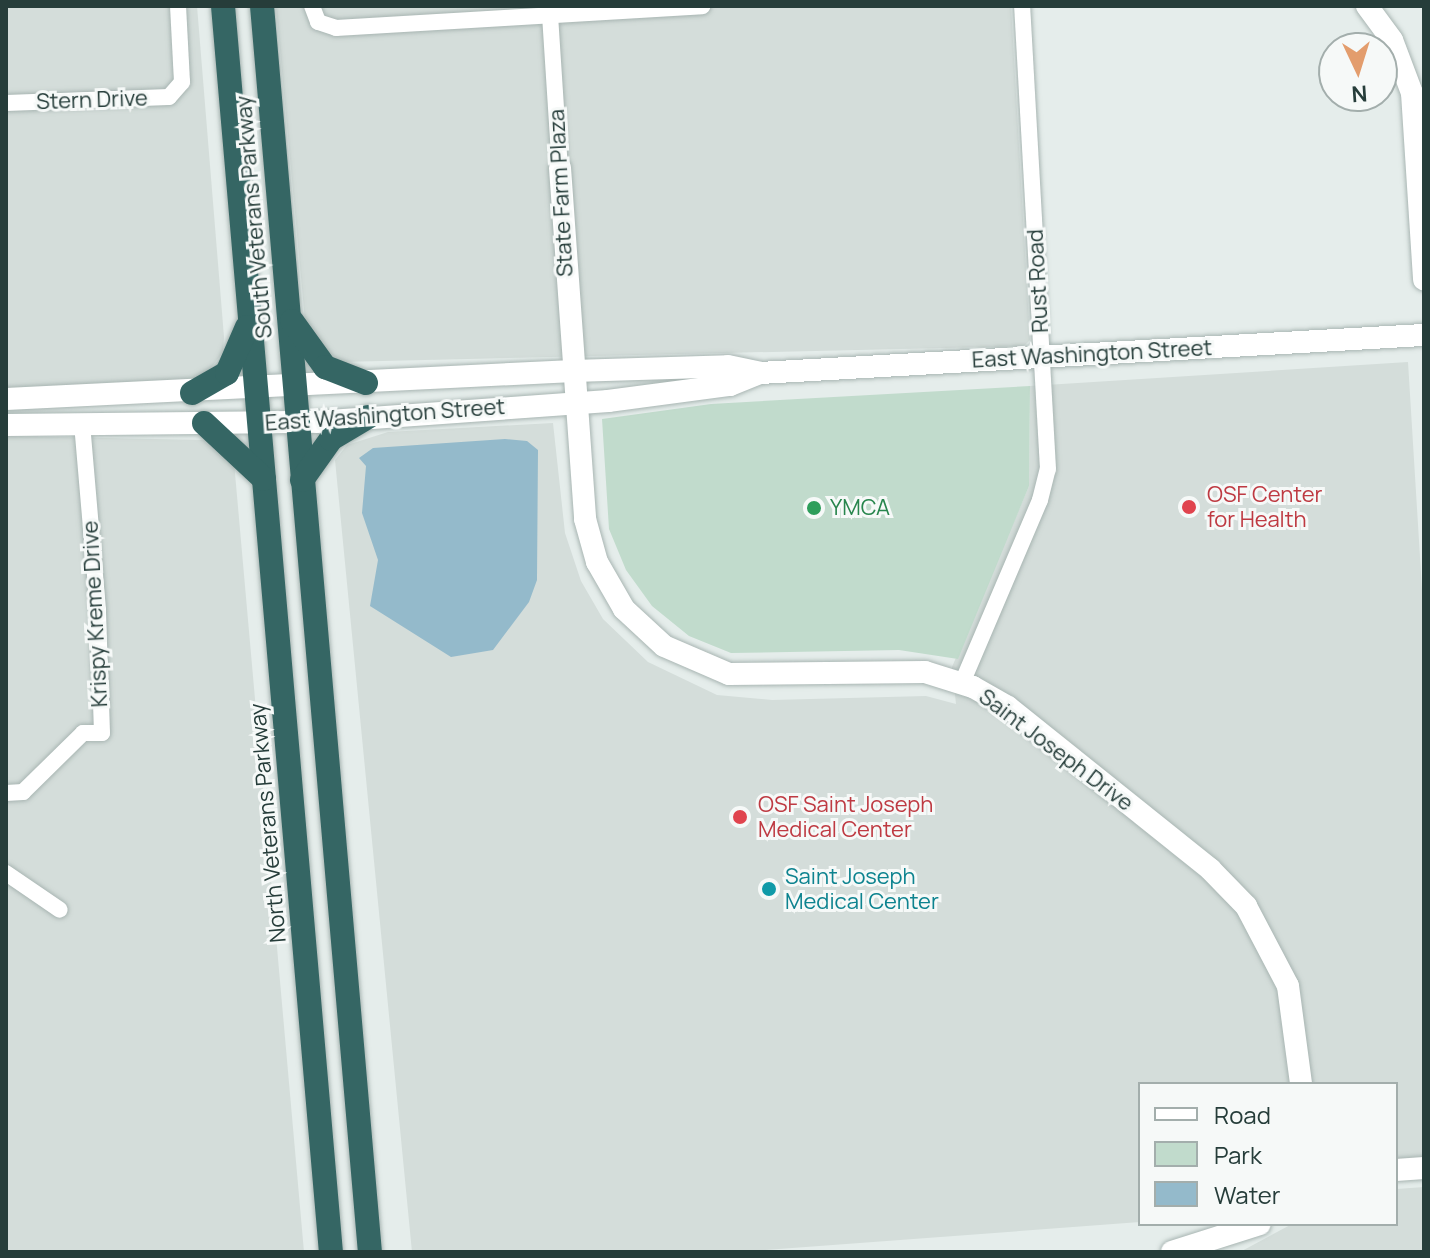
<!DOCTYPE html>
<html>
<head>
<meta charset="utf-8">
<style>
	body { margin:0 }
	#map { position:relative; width:1430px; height:1258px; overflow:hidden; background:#e5edeb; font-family:Manrope,sans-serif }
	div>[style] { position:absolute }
	.built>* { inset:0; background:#d4ddda }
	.green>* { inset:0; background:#c1dbcc }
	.water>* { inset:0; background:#94bacb }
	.roads { filter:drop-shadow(0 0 2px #a8b5b2) drop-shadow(0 0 2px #a8b5b2) }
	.street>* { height:16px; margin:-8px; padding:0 8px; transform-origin:8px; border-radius:8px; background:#fff }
	.secondary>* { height:22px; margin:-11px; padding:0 11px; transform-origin:11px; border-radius:11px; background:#fff }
	.highway>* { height:24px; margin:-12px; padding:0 12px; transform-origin:12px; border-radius:12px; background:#356664 }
	.dots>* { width:22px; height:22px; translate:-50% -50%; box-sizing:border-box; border:4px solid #f6f9f8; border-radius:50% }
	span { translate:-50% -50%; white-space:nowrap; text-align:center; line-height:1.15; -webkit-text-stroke:6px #f6f9f8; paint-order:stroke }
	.street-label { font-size:22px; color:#263d3a }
	.health-label { font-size:22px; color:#be3a42 }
	.left { translate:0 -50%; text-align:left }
	.leisure-label { font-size:22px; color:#27864d }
	.culture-label { font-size:22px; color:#0d838f }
	.frame { position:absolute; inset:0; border:8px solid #263d3a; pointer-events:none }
	.legend { position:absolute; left:1138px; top:1082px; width:260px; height:144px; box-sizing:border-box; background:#f6f9f8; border:2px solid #a3aeac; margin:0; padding:10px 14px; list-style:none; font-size:24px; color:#263d3a }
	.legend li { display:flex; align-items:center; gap:16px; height:40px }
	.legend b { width:40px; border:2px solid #a3aeac }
	.north { position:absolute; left:1318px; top:32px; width:80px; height:80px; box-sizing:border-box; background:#f6f9f8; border:2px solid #a3aeac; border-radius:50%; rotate:176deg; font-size:22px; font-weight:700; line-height:32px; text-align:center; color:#263d3a }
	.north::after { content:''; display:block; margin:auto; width:28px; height:36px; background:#e39d6d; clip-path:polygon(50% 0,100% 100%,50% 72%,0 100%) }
</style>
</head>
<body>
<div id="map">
	<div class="built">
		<div style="clip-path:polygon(6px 6px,197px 6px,224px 337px,223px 352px,207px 373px,191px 381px,6px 391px)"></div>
		<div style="clip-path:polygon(276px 6px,1011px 6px,1030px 340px,1024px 346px,340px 362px,312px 338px,305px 321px)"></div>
		<div style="clip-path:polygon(1408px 362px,1424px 622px,1424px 1157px,1396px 1159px,1396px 1084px,1140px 1084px,1140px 1222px,740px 1252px,412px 1252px,335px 460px,347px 445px,388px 432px,553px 423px,565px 533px,581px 581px,603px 619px,648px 662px,717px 695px,772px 700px,926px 696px,956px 704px,952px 667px,1029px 486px,1030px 386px)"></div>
		<div style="clip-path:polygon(6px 436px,205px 440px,234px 462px,304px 1252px,6px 1252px)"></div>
		<div style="clip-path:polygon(1424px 1187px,1424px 1252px,1240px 1252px,1292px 1224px,1396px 1224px,1396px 1189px)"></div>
	</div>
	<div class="green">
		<div style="clip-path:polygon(1030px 386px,1029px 486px,958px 659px,899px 650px,731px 653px,689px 636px,652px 606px,626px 570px,609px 529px,602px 419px,711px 404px)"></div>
	</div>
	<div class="water">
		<div style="clip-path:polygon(505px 439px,527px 441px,538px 450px,537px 580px,529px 602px,493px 650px,451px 657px,370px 606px,378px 560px,362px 513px,366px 466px,359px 458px,373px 448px)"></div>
	</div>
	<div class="roads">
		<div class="street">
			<div style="left:312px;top:6px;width:17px;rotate:69deg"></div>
			<div style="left:318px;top:22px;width:19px;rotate:18deg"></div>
			<div style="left:336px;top:28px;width:367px;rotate:-3.4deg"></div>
			<div style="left:550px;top:15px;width:153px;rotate:86.3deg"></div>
			<div style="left:6px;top:103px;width:163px;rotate:-2.1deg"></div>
			<div style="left:169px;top:97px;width:20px;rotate:-49deg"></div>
			<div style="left:182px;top:82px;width:76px;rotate:-93deg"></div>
			<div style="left:962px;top:683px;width:199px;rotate:-66.9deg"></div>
			<div style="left:1040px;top:500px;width:32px;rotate:-76deg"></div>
			<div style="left:1048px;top:469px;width:464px;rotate:-93.2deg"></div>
			<div style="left:6px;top:793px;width:17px;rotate:-3deg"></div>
			<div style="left:23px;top:792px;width:84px;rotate:-44.5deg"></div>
			<div style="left:83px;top:733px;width:19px"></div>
			<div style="left:102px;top:733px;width:123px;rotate:-91.9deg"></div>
			<div style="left:98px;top:610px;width:187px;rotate:-94.9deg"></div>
			<div style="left:6px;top:873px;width:65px;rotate:34.4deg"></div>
		</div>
		<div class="secondary">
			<div style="left:1367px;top:6px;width:42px;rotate:53.7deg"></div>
			<div style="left:1392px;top:40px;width:57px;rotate:69.3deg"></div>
			<div style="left:1412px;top:93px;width:187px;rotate:86.3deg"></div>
			<div style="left:560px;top:168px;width:352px;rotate:85.9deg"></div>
			<div style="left:585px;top:519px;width:45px;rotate:74.4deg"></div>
			<div style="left:597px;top:562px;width:54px;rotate:60.1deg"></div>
			<div style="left:624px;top:609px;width:54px;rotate:42.8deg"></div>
			<div style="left:664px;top:646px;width:71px;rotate:23.3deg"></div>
			<div style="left:729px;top:674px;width:196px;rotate:-0.6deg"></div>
			<div style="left:925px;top:672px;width:50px;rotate:17.4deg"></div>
			<div style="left:973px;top:687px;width:40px;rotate:29.7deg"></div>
			<div style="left:1008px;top:707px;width:259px;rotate:38.7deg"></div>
			<div style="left:1210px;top:869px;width:52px;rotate:45.8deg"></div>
			<div style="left:1246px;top:906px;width:90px;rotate:62.3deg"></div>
			<div style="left:1288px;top:986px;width:99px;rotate:82.4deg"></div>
			<div style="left:6px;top:399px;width:568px;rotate:-2.83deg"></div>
			<div style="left:573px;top:371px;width:155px;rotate:-1.8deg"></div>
			<div style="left:728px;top:366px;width:33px;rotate:12deg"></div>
			<div style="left:760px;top:373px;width:665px;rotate:-3.28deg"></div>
			<div style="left:6px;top:425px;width:310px;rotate:-0.6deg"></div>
			<div style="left:316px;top:422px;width:293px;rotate:-4.1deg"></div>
			<div style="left:608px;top:401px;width:123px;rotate:-7.5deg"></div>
			<div style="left:730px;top:385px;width:32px;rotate:-22deg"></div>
			<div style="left:1396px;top:1170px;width:28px;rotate:-4deg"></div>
			<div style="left:1172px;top:1252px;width:92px;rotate:-17.7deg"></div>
		</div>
		<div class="highway">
			<div style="left:223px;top:6px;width:1251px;rotate:85.05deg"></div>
			<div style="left:262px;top:6px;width:1251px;rotate:85.05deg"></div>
			<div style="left:292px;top:321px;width:57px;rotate:54.3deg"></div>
			<div style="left:325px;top:367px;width:44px;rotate:21.3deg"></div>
			<div style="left:192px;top:393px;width:40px;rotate:-29.7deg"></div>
			<div style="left:227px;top:373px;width:50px;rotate:-66.5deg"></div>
			<div style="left:204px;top:423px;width:82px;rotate:43deg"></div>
			<div style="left:302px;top:480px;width:50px;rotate:-54.7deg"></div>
			<div style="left:331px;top:439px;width:43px;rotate:-30.7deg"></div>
		</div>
	</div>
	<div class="dots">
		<div style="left:1189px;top:507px;background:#e0444e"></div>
		<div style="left:814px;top:508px;background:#2e9e5b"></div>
		<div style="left:740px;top:817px;background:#e0444e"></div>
		<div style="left:769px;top:889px;background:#0f9aa8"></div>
	</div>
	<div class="street-label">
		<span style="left:92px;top:100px;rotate:-2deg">Stern Drive</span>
		<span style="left:561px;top:193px;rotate:-93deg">State Farm Plaza</span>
		<span style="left:254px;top:217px;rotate:-95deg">South Veterans Parkway</span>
		<span style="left:1038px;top:281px;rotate:-93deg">Rust Road</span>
		<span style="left:1092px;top:354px;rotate:-3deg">East Washington Street</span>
		<span style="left:385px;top:415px;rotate:-4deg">East Washington Street</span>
		<span style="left:95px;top:614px;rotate:-93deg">Krispy Kreme Drive</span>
		<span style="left:1056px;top:750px;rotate:37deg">Saint Joseph Drive</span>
		<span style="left:268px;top:823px;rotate:-95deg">North Veterans Parkway</span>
	</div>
	<div class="health-label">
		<span class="left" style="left:1207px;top:507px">OSF Center<br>for Health</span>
		<span class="left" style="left:758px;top:817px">OSF Saint Joseph<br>Medical Center</span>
	</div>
	<div class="leisure-label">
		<span class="left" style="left:830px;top:508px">YMCA</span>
	</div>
	<div class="culture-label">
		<span class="left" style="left:785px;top:889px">Saint Joseph<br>Medical Center</span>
	</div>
	<div class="frame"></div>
	<ul class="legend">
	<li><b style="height:10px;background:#fff"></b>Road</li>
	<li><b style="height:22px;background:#c1dbcc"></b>Park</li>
	<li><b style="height:22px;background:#94bacb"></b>Water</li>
	</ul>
	<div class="north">N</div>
</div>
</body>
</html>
